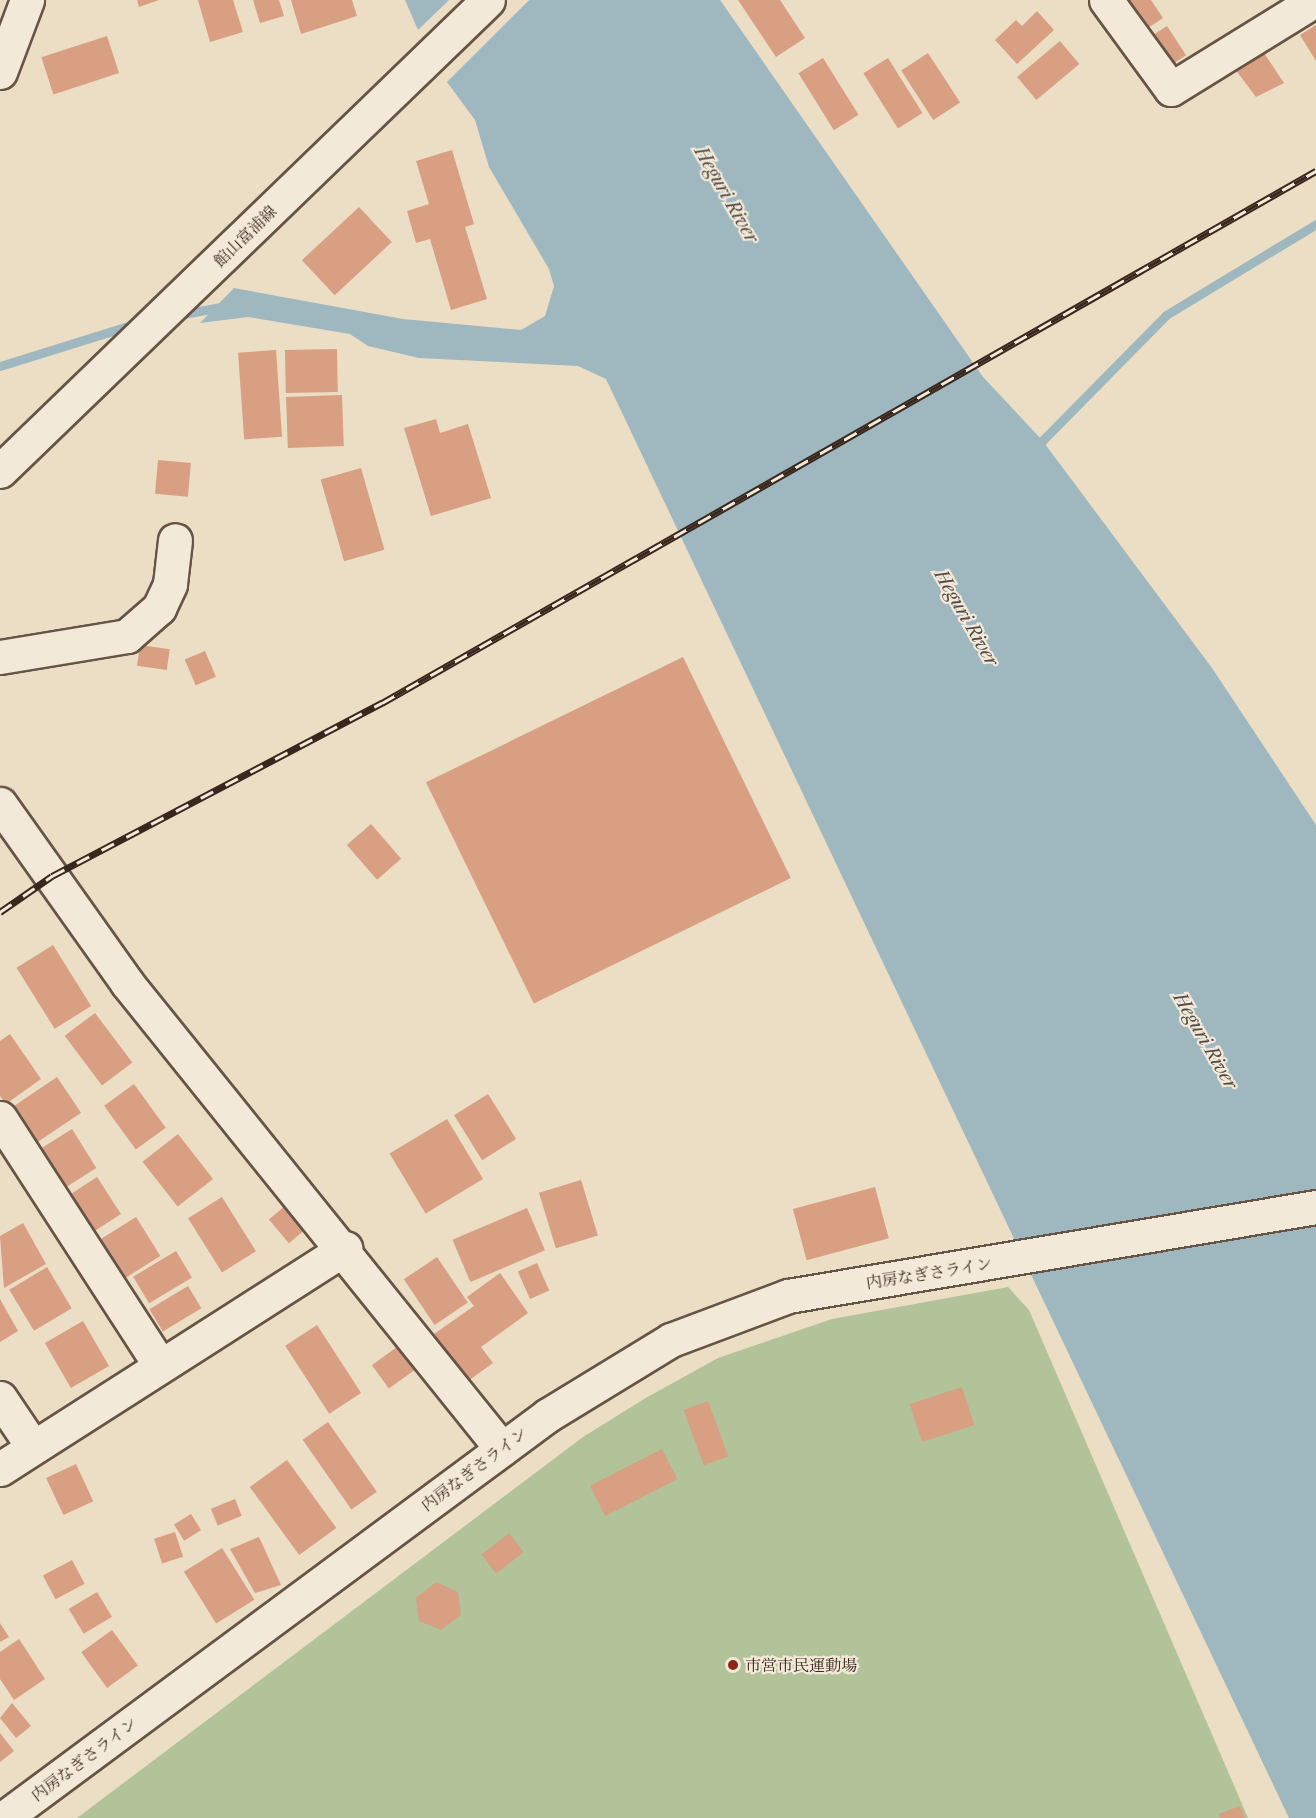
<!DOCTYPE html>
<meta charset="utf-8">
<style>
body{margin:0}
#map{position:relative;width:1316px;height:1818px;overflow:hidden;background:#ecddc5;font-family:"Libre Caslon Text","Noto Serif JP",serif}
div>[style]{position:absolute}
.green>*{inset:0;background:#b2c299}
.water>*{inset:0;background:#9fb8c0}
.pier>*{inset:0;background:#ecddc5}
.stream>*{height:9px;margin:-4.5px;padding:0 4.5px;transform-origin:4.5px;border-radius:4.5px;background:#9fb8c0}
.building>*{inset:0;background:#d89f82;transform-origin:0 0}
.roads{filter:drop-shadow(2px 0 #665446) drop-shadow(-2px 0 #665446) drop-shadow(0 2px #665446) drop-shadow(0 -2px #665446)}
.minor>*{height:33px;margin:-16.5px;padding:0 16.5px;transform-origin:16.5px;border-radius:16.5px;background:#f3e9d9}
.tertiary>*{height:33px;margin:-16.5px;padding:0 16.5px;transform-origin:16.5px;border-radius:16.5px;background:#f3e9d9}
.secondary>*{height:33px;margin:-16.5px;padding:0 16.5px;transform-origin:16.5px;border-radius:16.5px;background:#f3e9d9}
.rail>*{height:7px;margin-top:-3.5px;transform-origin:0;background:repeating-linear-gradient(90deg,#f3e9d9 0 14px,#39261c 0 28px);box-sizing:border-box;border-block:2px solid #39261c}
.dots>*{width:16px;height:16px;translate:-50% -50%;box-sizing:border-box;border:3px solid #f3e9d9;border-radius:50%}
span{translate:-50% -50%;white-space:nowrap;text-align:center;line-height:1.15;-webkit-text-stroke:4.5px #f3e9d9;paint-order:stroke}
.street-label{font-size:16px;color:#39261c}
.poi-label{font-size:16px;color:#39261c}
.left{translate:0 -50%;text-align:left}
.water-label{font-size:18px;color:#524a45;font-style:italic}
</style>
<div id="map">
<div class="green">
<div style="clip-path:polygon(1008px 1287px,1029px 1310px,1248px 1818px,77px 1818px,583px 1437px,644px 1399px,718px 1358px,832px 1319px)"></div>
</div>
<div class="water">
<div style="clip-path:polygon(405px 0,449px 0,418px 30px)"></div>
<div style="clip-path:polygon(529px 0,720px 0,983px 377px,1042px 440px,1212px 668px,1316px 825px,1316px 1818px,1289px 1818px,606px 379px,578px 366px,419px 358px,368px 346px,350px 334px,248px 317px,200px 323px,234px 288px,403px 319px,521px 330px,545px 316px,554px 286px,549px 269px,489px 167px,475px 120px,447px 82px)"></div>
</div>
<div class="pier">
<div style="clip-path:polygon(525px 0,529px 0,444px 84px,445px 80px)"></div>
</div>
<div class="stream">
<div style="left:178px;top:315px;width:49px;rotate:-10.6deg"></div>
<div style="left:0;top:366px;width:145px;rotate:-17.3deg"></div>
<div style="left:1034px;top:449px;width:188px;rotate:-45.4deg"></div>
<div style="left:1166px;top:315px;width:175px;rotate:-31.2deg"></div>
</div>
<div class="building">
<div style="clip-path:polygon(137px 0,159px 0,139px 7px)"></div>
<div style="clip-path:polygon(198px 0,233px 0,243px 32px,210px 42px)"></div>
<div style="clip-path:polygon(253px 0,279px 0,284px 16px,260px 23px)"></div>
<div style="clip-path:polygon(291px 0,352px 0,357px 16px,301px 34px)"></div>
<div style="clip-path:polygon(738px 0,780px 0,805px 38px,776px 57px)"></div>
<div style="clip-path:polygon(1129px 0,1151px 0,1163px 18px,1142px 32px,1123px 4px)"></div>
<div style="clip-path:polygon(1037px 11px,1054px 30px,1017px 64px,995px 40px,1016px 20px,1022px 26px)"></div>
<div style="clip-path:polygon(1316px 25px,1316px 61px,1300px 35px)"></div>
<div style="left:1167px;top:26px;width:35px;height:24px;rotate:57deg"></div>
<div style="left:107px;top:36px;width:39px;height:69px;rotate:72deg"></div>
<div style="left:1060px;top:41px;width:30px;height:56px;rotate:50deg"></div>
<div style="clip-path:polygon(1262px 50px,1284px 83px,1256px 97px,1232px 65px)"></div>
<div style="left:928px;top:53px;width:59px;height:32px;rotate:57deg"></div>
<div style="left:823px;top:58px;width:67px;height:29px;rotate:58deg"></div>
<div style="left:888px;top:58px;width:65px;height:29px;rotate:58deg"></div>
<div style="clip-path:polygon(452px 150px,474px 224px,465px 227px,487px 299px,451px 310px,430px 239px,416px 243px,407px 211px,429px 204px,416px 161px)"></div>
<div style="left:359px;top:207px;width:48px;height:78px;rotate:47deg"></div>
<div style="left:337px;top:349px;width:43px;height:52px;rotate:89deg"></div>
<div style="left:276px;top:350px;width:87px;height:38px;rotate:86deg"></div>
<div style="left:342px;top:395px;width:51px;height:56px;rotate:88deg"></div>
<div style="clip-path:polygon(436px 419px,440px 433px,468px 424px,491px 498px,431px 516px,404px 428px)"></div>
<div style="left:158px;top:460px;width:33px;height:34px;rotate:5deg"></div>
<div style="left:361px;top:468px;width:85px;height:42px;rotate:74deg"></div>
<div style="left:140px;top:645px;width:30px;height:21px;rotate:8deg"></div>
<div style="left:205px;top:651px;width:28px;height:22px;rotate:67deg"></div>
<div style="left:683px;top:657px;width:246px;height:286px;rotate:64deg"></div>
<div style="left:371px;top:824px;width:46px;height:32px;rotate:49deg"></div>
<div style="left:53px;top:945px;width:72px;height:43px;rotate:58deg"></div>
<div style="left:95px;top:1013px;width:62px;height:38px;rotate:53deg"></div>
<div style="clip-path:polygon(10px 1034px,41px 1079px,6px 1104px,0 1096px,0 1041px)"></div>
<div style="left:57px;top:1077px;width:43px;height:59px;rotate:56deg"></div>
<div style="left:134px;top:1084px;width:54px;height:37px;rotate:54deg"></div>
<div style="left:488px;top:1094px;width:53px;height:40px;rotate:58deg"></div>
<div style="left:447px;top:1119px;width:70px;height:67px;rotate:59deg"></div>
<div style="left:72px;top:1129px;width:46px;height:46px;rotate:58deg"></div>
<div style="left:178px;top:1134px;width:57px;height:45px;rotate:52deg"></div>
<div style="left:97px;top:1177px;width:44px;height:43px;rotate:57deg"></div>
<div style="left:581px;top:1180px;width:58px;height:44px;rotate:73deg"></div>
<div style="left:875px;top:1187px;width:53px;height:85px;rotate:75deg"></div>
<div style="left:222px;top:1197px;width:64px;height:40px;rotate:58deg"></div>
<div style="left:285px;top:1206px;width:31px;height:21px;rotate:50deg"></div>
<div style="left:527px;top:1208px;width:46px;height:81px;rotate:67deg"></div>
<div style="left:136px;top:1217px;width:46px;height:47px;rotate:58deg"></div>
<div style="clip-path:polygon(23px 1223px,46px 1264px,4px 1288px,0 1236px)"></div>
<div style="left:176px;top:1251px;width:31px;height:50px;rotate:59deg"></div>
<div style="left:437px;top:1257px;width:55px;height:40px;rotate:56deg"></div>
<div style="left:537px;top:1263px;width:30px;height:21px;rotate:66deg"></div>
<div style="left:47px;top:1267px;width:48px;height:44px;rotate:59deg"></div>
<div style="clip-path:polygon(500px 1273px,528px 1313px,481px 1347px,493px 1363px,468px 1381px,434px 1334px,474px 1306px,467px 1297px)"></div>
<div style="left:188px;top:1286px;width:26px;height:45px;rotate:59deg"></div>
<div style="clip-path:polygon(0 1299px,18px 1331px,0 1342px)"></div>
<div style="left:83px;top:1321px;width:52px;height:44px;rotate:60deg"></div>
<div style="left:317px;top:1325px;width:81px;height:38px;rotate:57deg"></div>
<div style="left:401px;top:1344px;width:29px;height:36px;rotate:54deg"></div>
<div style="left:962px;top:1387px;width:40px;height:55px;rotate:72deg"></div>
<div style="left:708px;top:1401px;width:59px;height:26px;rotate:70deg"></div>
<div style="left:328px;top:1422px;width:85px;height:31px;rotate:55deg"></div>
<div style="left:662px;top:1449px;width:34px;height:81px;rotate:63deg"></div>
<div style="left:287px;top:1460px;width:84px;height:46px;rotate:54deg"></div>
<div style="left:76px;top:1464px;width:41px;height:33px;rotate:65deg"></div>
<div style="left:235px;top:1499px;width:18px;height:26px;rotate:68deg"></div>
<div style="left:191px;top:1514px;width:19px;height:20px;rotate:58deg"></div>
<div style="left:175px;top:1532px;width:26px;height:22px;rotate:72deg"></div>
<div style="left:509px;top:1533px;width:24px;height:35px;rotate:52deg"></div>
<div style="clip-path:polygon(259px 1537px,281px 1585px,255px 1593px,230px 1549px)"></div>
<div style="left:222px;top:1548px;width:61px;height:45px;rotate:58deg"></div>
<div style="left:72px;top:1560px;width:27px;height:33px;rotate:62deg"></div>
<div style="clip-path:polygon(436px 1582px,458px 1592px,461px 1615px,441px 1630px,419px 1621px,416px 1598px)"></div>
<div style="left:97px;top:1592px;width:29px;height:33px;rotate:59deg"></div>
<div style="clip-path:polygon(0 1623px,9px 1637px,0 1642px)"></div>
<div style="left:112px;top:1630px;width:44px;height:38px;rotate:54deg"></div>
<div style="clip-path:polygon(19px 1639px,45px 1679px,14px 1700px,0 1679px,0 1652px)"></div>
<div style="clip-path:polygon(12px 1703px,31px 1726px,16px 1738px,0 1718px)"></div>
<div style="clip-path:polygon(0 1733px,14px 1751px,0 1762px)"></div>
<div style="clip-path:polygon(1240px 1806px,1245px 1818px,1220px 1818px,1219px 1814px)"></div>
</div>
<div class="roads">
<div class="minor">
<div style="left:1106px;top:0;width:110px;rotate:53.9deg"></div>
<div style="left:1171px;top:89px;width:169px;rotate:-31.7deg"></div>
<div style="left:0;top:72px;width:77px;rotate:-69.4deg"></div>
<div style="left:0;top:657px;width:129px;rotate:-9.4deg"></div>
<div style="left:127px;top:636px;width:43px;rotate:-41.2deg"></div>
<div style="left:159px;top:608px;width:26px;rotate:-65deg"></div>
<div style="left:170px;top:584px;width:44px;rotate:-83.5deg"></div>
<div style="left:0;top:804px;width:219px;rotate:54.6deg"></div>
<div style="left:127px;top:983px;width:598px;rotate:51.18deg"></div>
<div style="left:0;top:1118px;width:291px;rotate:57.1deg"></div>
<div style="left:0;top:1398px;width:59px;rotate:56deg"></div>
<div style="left:0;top:1469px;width:410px;rotate:-32.6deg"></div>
</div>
<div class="tertiary">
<div style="left:4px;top:1818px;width:677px;rotate:-36.53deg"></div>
<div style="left:548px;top:1415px;width:144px;rotate:-31.4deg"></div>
<div style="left:671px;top:1340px;width:125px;rotate:-20.6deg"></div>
<div style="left:788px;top:1296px;width:535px;rotate:-9.57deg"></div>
</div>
<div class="secondary">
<div style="left:0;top:471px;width:678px;rotate:-43.98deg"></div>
</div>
</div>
<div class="rail">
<div style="left:0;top:912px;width:63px;rotate:-34.7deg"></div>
<div style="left:52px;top:876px;width:373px;rotate:-27.7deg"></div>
<div style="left:382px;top:703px;width:1075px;rotate:-29.67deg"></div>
</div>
<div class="dots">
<div style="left:733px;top:1665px;background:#8f2418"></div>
</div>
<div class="street-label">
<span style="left:245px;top:236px;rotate:-44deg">館山富浦線</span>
<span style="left:929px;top:1273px;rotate:-9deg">内房なぎさライン</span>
<span style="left:474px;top:1469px;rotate:-37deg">内房なぎさライン</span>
<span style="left:84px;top:1759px;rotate:-37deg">内房なぎさライン</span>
</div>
<div class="poi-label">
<span class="left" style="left:745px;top:1665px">市営市民運動場</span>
</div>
<div class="water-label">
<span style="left:726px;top:195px;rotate:60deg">Heguri River</span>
<span style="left:966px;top:618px;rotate:60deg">Heguri River</span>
<span style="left:1205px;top:1041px;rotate:60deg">Heguri River</span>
</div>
</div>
